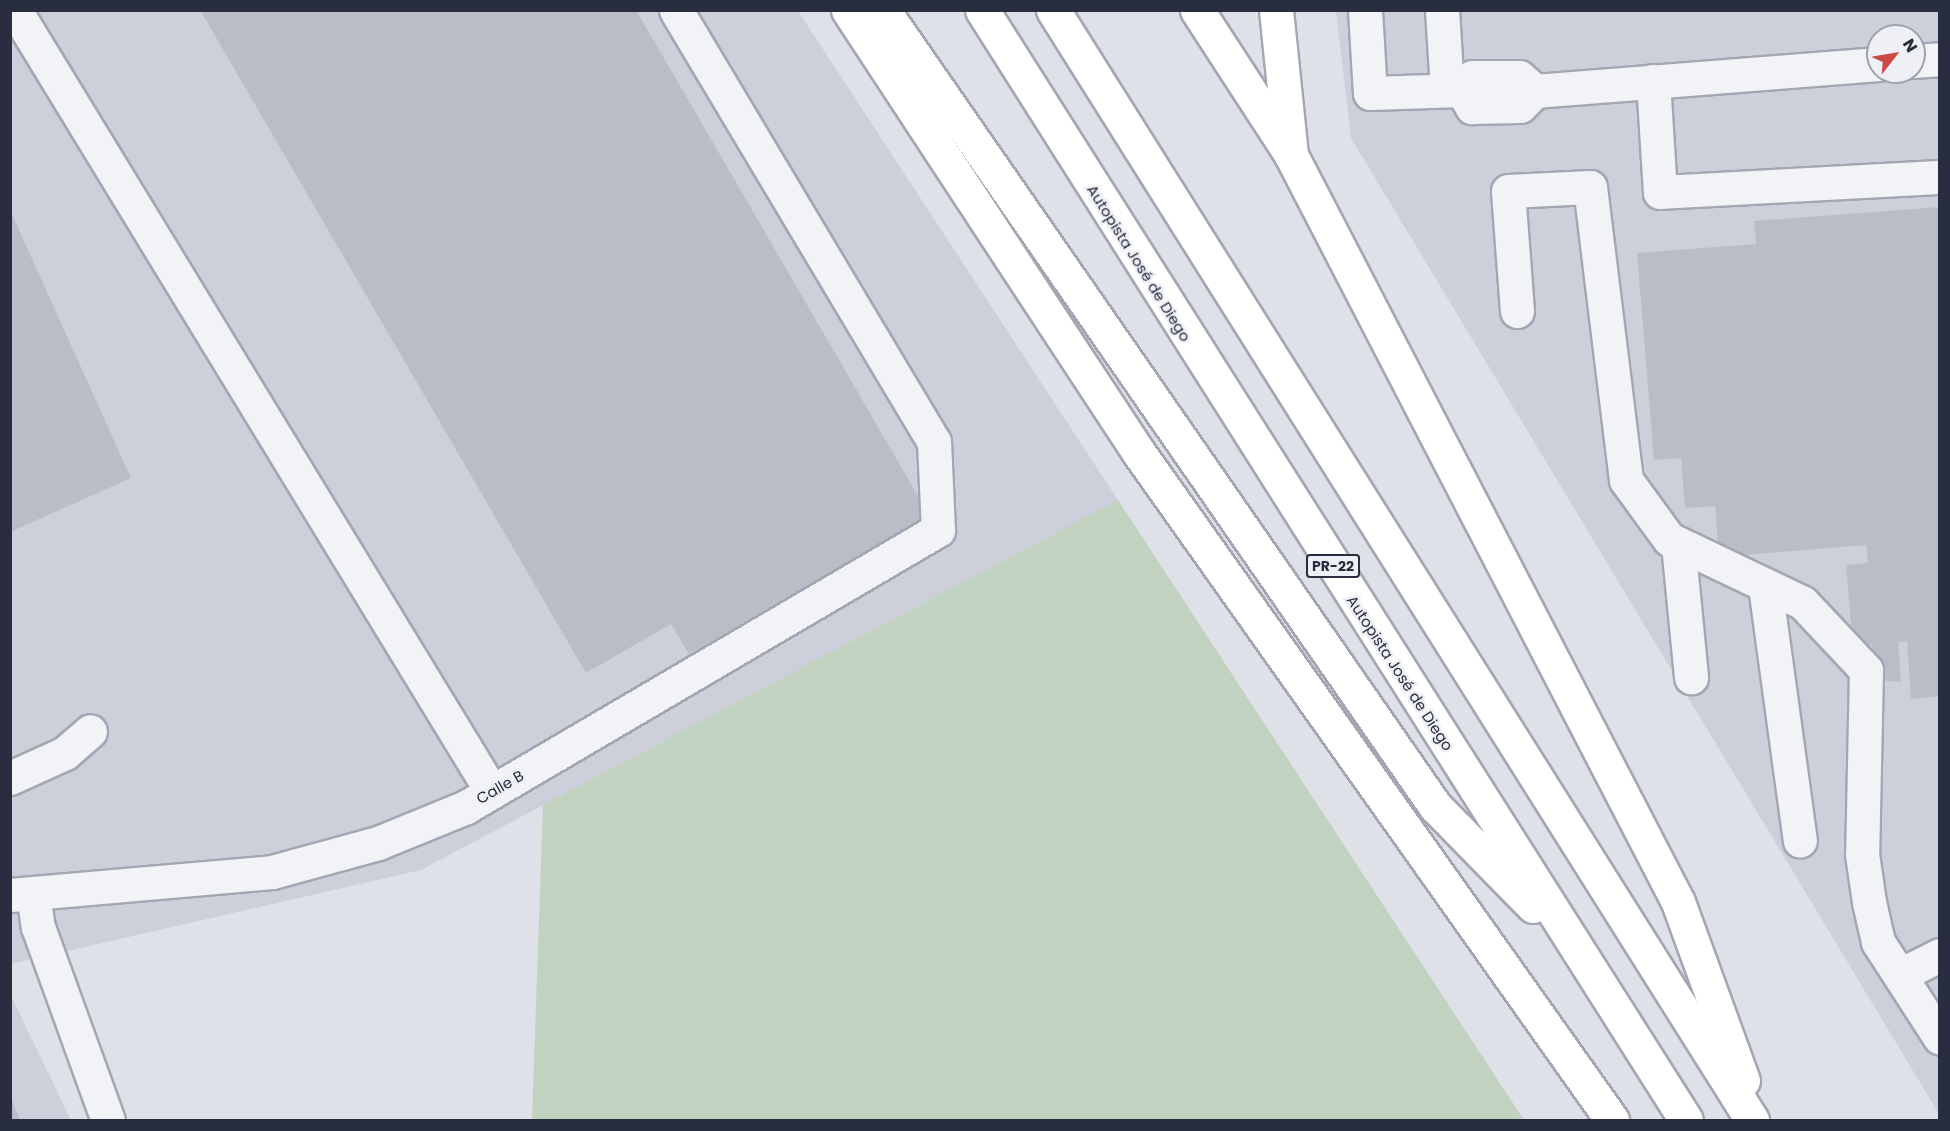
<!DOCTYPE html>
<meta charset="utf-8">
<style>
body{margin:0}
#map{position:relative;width:1950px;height:1131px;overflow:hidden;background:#dfe1e8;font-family:Poppins,sans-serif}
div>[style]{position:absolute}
.built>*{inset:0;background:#cdd0da}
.green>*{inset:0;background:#c2d2c0}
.building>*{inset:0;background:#babcc8}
.roads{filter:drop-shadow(2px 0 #a4a7b2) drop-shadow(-2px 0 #a4a7b2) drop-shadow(0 2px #a4a7b2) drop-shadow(0 -2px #a4a7b2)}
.minor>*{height:33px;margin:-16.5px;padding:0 16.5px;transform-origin:16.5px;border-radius:16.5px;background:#f2f3f7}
.highway>*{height:33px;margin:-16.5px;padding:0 16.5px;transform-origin:16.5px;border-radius:16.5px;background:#fff}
span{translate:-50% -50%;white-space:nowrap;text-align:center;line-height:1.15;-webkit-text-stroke:5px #eff0f6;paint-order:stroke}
.shield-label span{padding:2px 4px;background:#eff0f6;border:2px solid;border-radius:4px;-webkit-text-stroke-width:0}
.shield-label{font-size:14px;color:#282d3f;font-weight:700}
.street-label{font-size:15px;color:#282d3f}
.frame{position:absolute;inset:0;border:12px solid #282d3f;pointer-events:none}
.north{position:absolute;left:1866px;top:24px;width:60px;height:60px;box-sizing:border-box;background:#eff0f6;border:2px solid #9fa2ad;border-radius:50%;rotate:59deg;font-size:16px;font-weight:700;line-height:24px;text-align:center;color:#282d3f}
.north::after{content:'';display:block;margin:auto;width:21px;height:27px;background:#cc4946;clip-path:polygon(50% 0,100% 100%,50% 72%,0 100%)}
</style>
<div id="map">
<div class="built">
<div style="clip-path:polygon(10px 11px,798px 11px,1118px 500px,421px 870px,11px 964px)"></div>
<div style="clip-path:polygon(evenodd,1336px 11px,1939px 11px,1939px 1114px,1351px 138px,1336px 11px,1878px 36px,1914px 36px,1914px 72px,1878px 72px,1878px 36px)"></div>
<div style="clip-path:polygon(11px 996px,71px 1120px,11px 1120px)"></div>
</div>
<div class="green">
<div style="clip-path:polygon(1118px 500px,1524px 1120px,532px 1120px,543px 805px)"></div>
</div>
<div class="building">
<div style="clip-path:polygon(200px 10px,636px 10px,929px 515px,689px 654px,671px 624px,586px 673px)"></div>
<div style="clip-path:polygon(1940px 207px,1940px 696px,1911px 699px,1907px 641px,1898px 642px,1901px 682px,1875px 680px,1872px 645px,1853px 646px,1846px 565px,1868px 563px,1866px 545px,1719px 557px,1715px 506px,1685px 508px,1681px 458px,1654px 460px,1637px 253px,1756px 244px,1754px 221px)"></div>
<div style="clip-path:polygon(10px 210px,131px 478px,10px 532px)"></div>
<div style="clip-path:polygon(10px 1098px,11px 1098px,20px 1120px,10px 1120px)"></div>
</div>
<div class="roads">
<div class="minor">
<div style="left:15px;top:10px;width:916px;rotate:58.62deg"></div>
<div style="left:1365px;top:10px;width:83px;rotate:86.6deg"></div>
<div style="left:1370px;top:93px;width:92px;rotate:-1.9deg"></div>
<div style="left:1462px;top:90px;width:16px;rotate:-52deg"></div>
<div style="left:1472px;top:77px;width:47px"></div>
<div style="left:1519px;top:77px;width:21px;rotate:41deg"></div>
<div style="left:1442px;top:10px;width:80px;rotate:86.4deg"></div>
<div style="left:1914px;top:61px;width:26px;rotate:-4deg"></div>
<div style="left:1653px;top:81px;width:111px;rotate:86.4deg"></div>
<div style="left:1660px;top:192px;width:280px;rotate:-3.1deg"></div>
<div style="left:1462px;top:90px;width:20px;rotate:60deg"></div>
<div style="left:1472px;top:107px;width:48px;rotate:-1.2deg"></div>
<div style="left:1520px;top:106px;width:21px;rotate:-45deg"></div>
<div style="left:1535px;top:91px;width:344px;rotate:-4.5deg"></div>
<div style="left:1517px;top:311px;width:120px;rotate:-94.3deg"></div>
<div style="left:1508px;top:191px;width:82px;rotate:-2.8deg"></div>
<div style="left:1590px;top:187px;width:295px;rotate:83deg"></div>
<div style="left:1626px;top:480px;width:73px;rotate:53.9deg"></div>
<div style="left:1669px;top:539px;width:148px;rotate:25.5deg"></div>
<div style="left:1803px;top:603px;width:92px;rotate:46.8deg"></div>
<div style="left:1866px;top:670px;width:184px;rotate:91.2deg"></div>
<div style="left:1862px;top:854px;width:49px;rotate:81.7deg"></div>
<div style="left:1869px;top:902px;width:41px;rotate:77.3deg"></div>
<div style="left:1878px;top:942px;width:114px;rotate:57.1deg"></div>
<div style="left:1678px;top:544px;width:134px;rotate:84.4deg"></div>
<div style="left:1765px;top:586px;width:257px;rotate:82.2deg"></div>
<div style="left:10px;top:778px;width:60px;rotate:-24.4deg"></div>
<div style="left:65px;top:753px;width:33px;rotate:-41deg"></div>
<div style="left:33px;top:893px;width:34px;rotate:82deg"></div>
<div style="left:38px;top:927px;width:205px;rotate:70.1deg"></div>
<div style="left:10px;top:895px;width:263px;rotate:-5deg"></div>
<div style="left:272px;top:872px;width:110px;rotate:-15.3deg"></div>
<div style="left:378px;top:843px;width:95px;rotate:-22.2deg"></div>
<div style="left:466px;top:807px;width:547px;rotate:-30.41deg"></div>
<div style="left:938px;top:530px;width:88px;rotate:-92.6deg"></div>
<div style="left:934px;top:442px;width:503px;rotate:-120.85deg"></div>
<div style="left:1900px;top:975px;width:45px;rotate:-26.6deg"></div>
</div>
<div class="highway">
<div style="left:848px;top:10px;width:530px;rotate:56.7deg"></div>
<div style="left:1139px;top:453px;width:818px;rotate:54.66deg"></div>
<div style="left:883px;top:10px;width:969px;rotate:55.26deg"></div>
<div style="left:1435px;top:806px;width:140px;rotate:45.6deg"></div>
<div style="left:982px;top:10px;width:1314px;rotate:57.62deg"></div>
<div style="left:1053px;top:10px;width:1312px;rotate:57.8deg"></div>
<div style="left:1197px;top:10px;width:173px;rotate:57deg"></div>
<div style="left:1291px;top:155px;width:841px;rotate:62.61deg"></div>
<div style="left:1678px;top:902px;width:190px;rotate:70deg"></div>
<div style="left:1276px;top:10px;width:146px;rotate:84.1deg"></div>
</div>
</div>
<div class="shield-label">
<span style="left:1333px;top:566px">PR-22</span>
</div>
<div class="street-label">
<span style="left:1139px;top:263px;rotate:58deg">Autopista José de Diego</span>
<span style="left:1400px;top:673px;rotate:57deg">Autopista José de Diego</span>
<span style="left:500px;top:787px;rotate:-30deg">Calle B</span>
</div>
<div class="frame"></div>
<div class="north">N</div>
</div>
